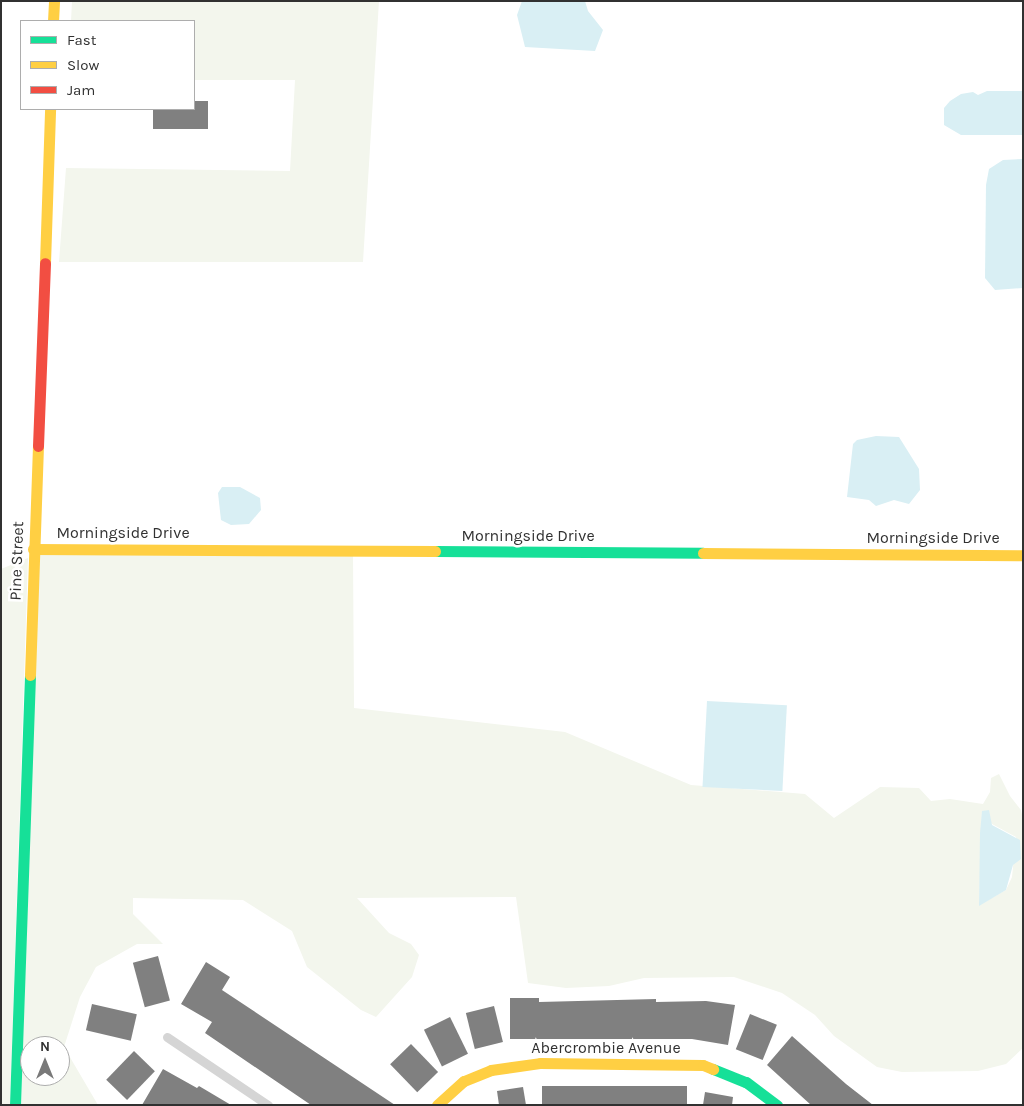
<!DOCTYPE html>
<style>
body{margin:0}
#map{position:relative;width:1024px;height:1106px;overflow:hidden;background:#fff;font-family:Karla,sans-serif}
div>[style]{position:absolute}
.green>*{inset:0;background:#f3f6ed}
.water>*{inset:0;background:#d9eff4;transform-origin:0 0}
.building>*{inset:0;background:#808080;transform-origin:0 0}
.street>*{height:9px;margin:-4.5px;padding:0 4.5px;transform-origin:4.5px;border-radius:4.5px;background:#d5d5d5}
.fast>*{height:11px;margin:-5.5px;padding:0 5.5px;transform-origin:5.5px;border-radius:5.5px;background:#16e098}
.slow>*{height:11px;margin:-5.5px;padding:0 5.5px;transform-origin:5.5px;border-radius:5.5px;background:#ffcf43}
.jam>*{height:11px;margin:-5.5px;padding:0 5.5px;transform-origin:5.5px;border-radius:5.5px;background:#f24e42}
span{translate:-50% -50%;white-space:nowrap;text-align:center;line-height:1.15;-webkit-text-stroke:5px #fff;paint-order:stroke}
.street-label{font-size:16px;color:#313131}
.frame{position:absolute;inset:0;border:2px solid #313131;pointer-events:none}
.legend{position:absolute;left:20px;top:20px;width:175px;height:90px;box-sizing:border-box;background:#fff;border:1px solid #adadad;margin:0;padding:6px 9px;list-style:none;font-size:15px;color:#313131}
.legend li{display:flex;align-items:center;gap:10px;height:25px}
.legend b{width:25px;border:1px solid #adadad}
.north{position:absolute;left:20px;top:1036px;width:50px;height:50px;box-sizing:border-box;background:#fff;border:1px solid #adadad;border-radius:50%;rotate:0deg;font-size:14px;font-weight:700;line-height:20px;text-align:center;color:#313131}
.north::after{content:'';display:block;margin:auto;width:18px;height:22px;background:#797979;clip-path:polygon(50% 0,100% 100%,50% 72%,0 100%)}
</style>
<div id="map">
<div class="green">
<div style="clip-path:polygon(72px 1px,379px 1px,363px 262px,59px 262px,66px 168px,290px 171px,295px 80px,194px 80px,194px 21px,71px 21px)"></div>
<div style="clip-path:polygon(evenodd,353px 552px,354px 708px,565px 732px,691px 785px,805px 794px,834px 818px,880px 787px,919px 788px,931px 801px,950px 799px,983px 804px,990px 792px,991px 778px,999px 774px,1010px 796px,1021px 810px,1023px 820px,1023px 1048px,1006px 1064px,978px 1071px,902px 1072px,877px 1067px,834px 1036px,815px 1015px,782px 993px,734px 977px,644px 978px,609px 986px,566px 988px,528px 983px,516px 897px,357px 898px,389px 933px,411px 944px,419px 955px,412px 977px,376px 1017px,361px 1010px,307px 967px,292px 931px,243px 900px,133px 898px,133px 914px,163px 944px,137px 944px,96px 967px,80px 997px,64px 1047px,98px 1105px,21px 1105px,39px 553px,353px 552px,982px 811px,992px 824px,1016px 837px,1012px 877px,1006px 890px,979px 905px,982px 811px,353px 552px,30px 1046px,60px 1046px,60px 1076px,30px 1076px,30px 1046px)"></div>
<div style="clip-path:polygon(28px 558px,10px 1105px,1px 1105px,1px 569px)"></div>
</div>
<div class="water">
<div style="clip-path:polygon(522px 1px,585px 1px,588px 11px,603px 30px,595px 51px,525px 47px,517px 15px)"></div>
<div style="clip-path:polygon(987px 91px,1023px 91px,1023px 135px,961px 135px,944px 125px,944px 108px,950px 101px,961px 94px,973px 92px,978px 95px)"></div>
<div style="clip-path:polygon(1023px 159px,1023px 288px,995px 290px,985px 278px,986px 185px,989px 169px,1003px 160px)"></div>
<div style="clip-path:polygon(876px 436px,899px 437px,919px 469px,920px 490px,909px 504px,894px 500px,876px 506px,869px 500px,847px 497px,853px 444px,857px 440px)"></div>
<div style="clip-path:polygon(222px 487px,240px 487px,260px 498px,261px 510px,249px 524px,231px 525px,221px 520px,218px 493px)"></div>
<div style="left:707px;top:701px;width:80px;height:86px;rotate:3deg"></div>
<div style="clip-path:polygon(989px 810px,992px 825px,1020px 840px,1021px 859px,1013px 865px,1006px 890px,979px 906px,980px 833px,982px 811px)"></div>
</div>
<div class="building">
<div style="clip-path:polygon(194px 101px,208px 101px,208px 129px,153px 129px,153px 109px,194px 109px)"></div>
<div style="left:158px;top:956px;width:46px;height:26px;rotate:75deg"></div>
<div style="clip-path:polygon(206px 962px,230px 977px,222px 990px,395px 1105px,311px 1105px,205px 1033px,212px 1022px,181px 1004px)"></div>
<div style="clip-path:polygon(510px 998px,539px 998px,539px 1002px,656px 999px,656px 1002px,706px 1001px,735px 1005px,728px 1045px,692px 1039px,510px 1039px)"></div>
<div style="left:92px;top:1004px;width:46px;height:27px;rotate:13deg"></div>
<div style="left:494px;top:1006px;width:37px;height:29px;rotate:76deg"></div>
<div style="left:750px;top:1014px;width:29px;height:38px;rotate:22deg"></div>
<div style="left:450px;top:1017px;width:41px;height:29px;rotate:64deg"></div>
<div style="clip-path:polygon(792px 1036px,846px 1084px,873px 1105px,811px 1105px,767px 1065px)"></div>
<div style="left:411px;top:1044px;width:39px;height:29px;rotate:46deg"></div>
<div style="left:134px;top:1051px;width:29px;height:40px;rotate:44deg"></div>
<div style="clip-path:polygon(163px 1069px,197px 1088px,199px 1086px,231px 1105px,142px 1105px)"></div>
<div style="left:542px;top:1086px;width:145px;height:19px"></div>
<div style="clip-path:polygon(523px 1087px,526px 1105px,499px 1105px,497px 1091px)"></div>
<div style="clip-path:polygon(705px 1092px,733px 1097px,732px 1105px,703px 1105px)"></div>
</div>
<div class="street">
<div style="left:167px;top:1037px;width:122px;rotate:34deg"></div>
</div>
<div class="fast">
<div style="left:435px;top:551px;width:268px;rotate:0.4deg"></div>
<div style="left:713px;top:1069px;width:35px;rotate:22deg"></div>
<div style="left:746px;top:1082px;width:39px;rotate:37deg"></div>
<div style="left:15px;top:1105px;width:430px;rotate:-88deg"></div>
</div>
<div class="slow">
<div style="left:53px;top:21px;width:20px;rotate:-87deg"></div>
<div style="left:45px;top:263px;width:154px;rotate:-88.1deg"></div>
<div style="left:33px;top:549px;width:402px;rotate:0.3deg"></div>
<div style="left:703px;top:553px;width:320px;rotate:0.4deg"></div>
<div style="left:30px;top:675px;width:229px;rotate:-88deg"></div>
<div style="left:437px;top:1105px;width:36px;rotate:-42deg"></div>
<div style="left:464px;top:1081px;width:29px;rotate:-22deg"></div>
<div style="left:491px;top:1070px;width:49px;rotate:-8.1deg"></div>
<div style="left:540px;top:1063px;width:163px;rotate:0.7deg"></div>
<div style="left:703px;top:1065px;width:11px;rotate:22deg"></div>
</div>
<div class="jam">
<div style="left:38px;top:446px;width:183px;rotate:-87.8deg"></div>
</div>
<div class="street-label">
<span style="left:123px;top:533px">Morningside Drive</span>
<span style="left:528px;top:536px">Morningside Drive</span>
<span style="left:933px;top:538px">Morningside Drive</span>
<span style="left:17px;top:561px;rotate:-88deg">Pine Street</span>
<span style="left:606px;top:1048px">Abercrombie Avenue</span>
</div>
<div class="frame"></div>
<ul class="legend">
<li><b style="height:6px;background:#16e098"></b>Fast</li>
<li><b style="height:6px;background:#ffcf43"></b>Slow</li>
<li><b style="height:6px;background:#f24e42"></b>Jam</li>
</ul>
<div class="north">N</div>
</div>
